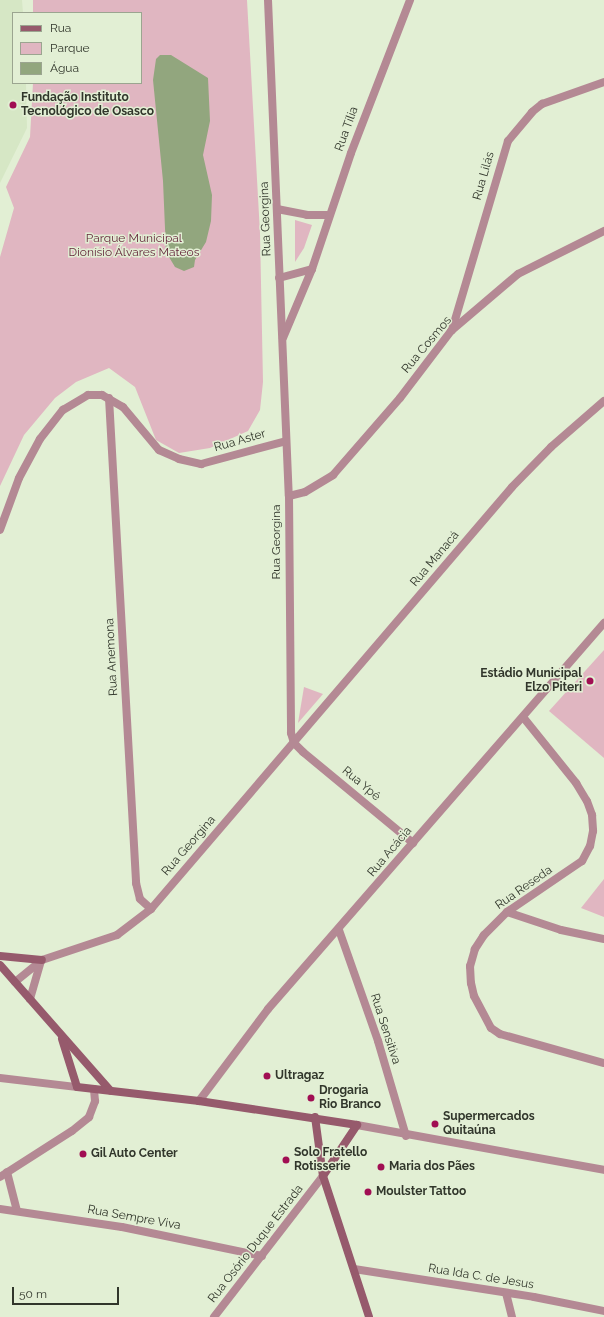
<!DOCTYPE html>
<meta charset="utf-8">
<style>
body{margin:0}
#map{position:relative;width:604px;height:1317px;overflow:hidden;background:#e2efd4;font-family:Raleway,sans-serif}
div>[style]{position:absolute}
.built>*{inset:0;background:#d6e7c5}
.green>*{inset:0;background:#e0b6c1}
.water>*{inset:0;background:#92a67e}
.minor>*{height:8px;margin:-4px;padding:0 4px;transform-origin:4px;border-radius:4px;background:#b48994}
.tertiary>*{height:8px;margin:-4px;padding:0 4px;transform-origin:4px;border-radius:4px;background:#b48994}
.secondary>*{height:8px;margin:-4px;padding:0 4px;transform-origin:4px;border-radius:4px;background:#965a6c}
.dots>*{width:11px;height:11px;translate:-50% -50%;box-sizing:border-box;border:2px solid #e2efd4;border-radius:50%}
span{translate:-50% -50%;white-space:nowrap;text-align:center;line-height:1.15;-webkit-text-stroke:3px #e2efd4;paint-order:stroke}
.poi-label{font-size:12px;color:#31362b;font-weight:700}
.left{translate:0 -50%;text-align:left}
.right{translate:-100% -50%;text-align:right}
.street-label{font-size:12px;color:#31362b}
.park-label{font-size:12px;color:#65283c}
.legend{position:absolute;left:12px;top:12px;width:130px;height:72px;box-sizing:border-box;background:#e2efd4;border:1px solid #9ba590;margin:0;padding:5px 7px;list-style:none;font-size:12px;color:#31362b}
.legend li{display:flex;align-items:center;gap:8px;height:20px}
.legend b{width:20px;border:1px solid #9ba590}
.scale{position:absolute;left:12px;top:1287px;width:107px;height:18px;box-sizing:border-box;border:2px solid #31362b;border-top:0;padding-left:5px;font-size:12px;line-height:14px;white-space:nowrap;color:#31362b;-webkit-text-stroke:3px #e2efd4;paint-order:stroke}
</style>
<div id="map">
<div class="built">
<div style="clip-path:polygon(0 0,22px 0,23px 13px,13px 13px,13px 83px,26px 83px,27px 128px,0 183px)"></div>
</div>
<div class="green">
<div style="clip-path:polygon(33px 0,247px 0,260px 233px,263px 382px,260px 410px,248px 431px,210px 448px,179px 453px,156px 440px,135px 387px,109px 368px,76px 382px,55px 398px,24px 435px,0 486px,0 257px,14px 208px,6px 187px,30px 137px,33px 83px,141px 83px,141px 13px,33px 13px)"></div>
<div style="clip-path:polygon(295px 220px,312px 225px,304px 248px,295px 262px)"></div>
<div style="clip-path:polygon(604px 650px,604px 758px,549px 711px)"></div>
<div style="clip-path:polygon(304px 687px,323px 694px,298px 723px)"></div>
<div style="clip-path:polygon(604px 879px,604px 917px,581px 908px)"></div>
</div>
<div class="water">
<div style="clip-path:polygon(160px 55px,171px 55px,208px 78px,210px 121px,203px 155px,212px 195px,211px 221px,206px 242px,195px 260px,194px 267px,184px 271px,175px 267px,166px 252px,163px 181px,153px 80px,156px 59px)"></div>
</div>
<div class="minor">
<div style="left:268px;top:0;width:496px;rotate:87.6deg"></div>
<div style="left:289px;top:496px;width:237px;rotate:89.5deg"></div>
<div style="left:291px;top:733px;width:10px;rotate:73deg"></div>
<div style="left:294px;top:743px;width:13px;rotate:45deg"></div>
<div style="left:303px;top:752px;width:143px;rotate:39.6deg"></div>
<div style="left:277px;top:209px;width:31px;rotate:11deg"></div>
<div style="left:307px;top:215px;width:22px"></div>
<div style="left:279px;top:278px;width:34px;rotate:-15deg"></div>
<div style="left:452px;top:330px;width:197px;rotate:-73.5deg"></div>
<div style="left:508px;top:141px;width:38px;rotate:-50deg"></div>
<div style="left:532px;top:112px;width:13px;rotate:-39deg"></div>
<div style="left:542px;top:104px;width:66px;rotate:-19.5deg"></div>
<div style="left:283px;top:338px;width:75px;rotate:-67.2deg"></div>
<div style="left:312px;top:269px;width:122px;rotate:-71.4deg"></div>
<div style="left:351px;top:153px;width:164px;rotate:-68.9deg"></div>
<div style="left:109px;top:398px;width:486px;rotate:86.8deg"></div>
<div style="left:136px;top:883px;width:16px;rotate:76deg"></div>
<div style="left:140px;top:899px;width:15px;rotate:42deg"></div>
<div style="left:289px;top:496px;width:16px;rotate:-14deg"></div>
<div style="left:305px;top:492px;width:33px;rotate:-31deg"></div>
<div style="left:333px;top:475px;width:102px;rotate:-49deg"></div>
<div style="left:400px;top:398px;width:84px;rotate:-52.7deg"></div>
<div style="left:451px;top:331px;width:88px;rotate:-40.4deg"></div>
<div style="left:518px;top:274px;width:96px;rotate:-26.6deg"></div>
<div style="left:0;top:530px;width:55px;rotate:-69.9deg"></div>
<div style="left:19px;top:478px;width:44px;rotate:-61.7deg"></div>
<div style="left:40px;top:439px;width:37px;rotate:-52deg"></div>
<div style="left:63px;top:410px;width:29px;rotate:-31deg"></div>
<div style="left:88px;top:395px;width:14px"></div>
<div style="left:102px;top:395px;width:24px;rotate:30deg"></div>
<div style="left:123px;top:407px;width:56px;rotate:50.1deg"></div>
<div style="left:159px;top:450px;width:22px;rotate:24deg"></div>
<div style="left:179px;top:459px;width:23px;rotate:13deg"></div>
<div style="left:201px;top:464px;width:88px;rotate:-15.1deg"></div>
<div style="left:523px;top:717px;width:85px;rotate:51.2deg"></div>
<div style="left:576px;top:783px;width:21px;rotate:59deg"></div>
<div style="left:587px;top:801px;width:15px;rotate:70deg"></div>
<div style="left:592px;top:815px;width:16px;rotate:86deg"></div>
<div style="left:593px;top:831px;width:15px;rotate:101deg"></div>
<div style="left:590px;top:846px;width:17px;rotate:118deg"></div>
<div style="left:582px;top:861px;width:91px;rotate:145.8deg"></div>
<div style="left:507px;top:912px;width:33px;rotate:135deg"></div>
<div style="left:484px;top:935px;width:17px;rotate:123deg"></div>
<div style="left:475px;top:949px;width:18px;rotate:106deg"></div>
<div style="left:470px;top:966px;width:17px;rotate:87deg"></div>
<div style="left:471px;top:983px;width:13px;rotate:77deg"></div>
<div style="left:474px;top:996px;width:36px;rotate:62deg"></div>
<div style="left:491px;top:1028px;width:11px;rotate:34deg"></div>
<div style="left:500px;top:1034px;width:108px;rotate:15.6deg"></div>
<div style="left:507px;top:912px;width:57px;rotate:18.4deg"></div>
<div style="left:561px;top:930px;width:44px;rotate:11.8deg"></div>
<div style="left:339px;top:930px;width:118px;rotate:70.6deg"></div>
<div style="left:378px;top:1041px;width:99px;rotate:73.6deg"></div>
<div style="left:15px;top:982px;width:35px;rotate:-39deg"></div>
<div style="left:42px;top:960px;width:79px;rotate:-18.4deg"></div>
<div style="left:117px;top:935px;width:43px;rotate:-37.4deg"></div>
<div style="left:151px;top:909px;width:555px;rotate:-49.45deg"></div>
<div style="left:512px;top:487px;width:56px;rotate:-45.7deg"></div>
<div style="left:551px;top:447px;width:70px;rotate:-41deg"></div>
<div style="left:30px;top:999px;width:40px;rotate:-74deg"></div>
<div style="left:199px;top:1101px;width:115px;rotate:-53.1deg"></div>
<div style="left:268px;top:1009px;width:512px;rotate:-48.96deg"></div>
<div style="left:7px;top:1172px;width:40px;rotate:75.6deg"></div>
<div style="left:0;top:1177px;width:85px;rotate:-32.6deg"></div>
<div style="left:72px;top:1131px;width:22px;rotate:-39deg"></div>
<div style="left:89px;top:1117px;width:17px;rotate:-69deg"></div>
<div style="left:95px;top:1101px;width:12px;rotate:-95deg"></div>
<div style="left:0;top:1209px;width:123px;rotate:8.4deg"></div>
<div style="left:122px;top:1227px;width:143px;rotate:11.7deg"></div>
<div style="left:354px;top:1269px;width:182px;rotate:8.8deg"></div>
<div style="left:534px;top:1297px;width:71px;rotate:11.3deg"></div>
<div style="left:506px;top:1293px;width:25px;rotate:76deg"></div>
<div style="left:214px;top:1317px;width:178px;rotate:-52.3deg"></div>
</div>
<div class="tertiary">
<div style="left:0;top:1078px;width:78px;rotate:6.7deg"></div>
<div style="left:357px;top:1125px;width:251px;rotate:10.3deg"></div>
</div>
<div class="secondary">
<div style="left:0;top:956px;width:42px;rotate:5.4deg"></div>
<div style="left:0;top:965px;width:167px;rotate:48.7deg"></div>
<div style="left:62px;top:1039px;width:50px;rotate:72.6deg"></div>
<div style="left:77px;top:1087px;width:123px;rotate:6.5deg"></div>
<div style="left:199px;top:1101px;width:160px;rotate:8.6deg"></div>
<div style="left:357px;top:1125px;width:61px;rotate:123.7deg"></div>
<div style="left:315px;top:1117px;width:60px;rotate:82.3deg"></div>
<div style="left:323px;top:1176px;width:148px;rotate:71.9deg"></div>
</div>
<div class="dots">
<div style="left:13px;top:105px;background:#a10e53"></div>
<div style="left:590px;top:681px;background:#a10e53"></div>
<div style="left:267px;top:1076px;background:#a10e53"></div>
<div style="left:311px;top:1098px;background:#a10e53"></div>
<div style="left:435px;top:1124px;background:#a10e53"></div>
<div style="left:83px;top:1154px;background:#a10e53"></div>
<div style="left:286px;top:1160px;background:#a10e53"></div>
<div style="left:381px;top:1167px;background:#a10e53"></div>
<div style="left:368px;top:1192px;background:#a10e53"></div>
</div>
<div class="poi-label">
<span class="left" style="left:21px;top:105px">Fundação Instituto<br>Tecnológico de Osasco</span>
<span class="right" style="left:582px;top:681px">Estádio Municipal<br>Elzo Piteri</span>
<span class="left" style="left:275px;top:1076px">Ultragaz</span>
<span class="left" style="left:319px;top:1098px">Drogaria<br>Rio Branco</span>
<span class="left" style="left:443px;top:1124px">Supermercados<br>Quitaúna</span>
<span class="left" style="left:294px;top:1160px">Solo Fratello<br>Rotisserie</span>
<span class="left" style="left:91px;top:1154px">Gil Auto Center</span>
<span class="left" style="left:389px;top:1167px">Maria dos Pães</span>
<span class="left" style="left:376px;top:1192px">Moulster Tattoo</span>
</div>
<div class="street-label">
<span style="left:347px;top:129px;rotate:-70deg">Rua Tília</span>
<span style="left:484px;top:176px;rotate:-74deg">Rua Lilás</span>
<span style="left:266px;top:219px;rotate:-92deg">Rua Georgina</span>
<span style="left:427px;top:345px;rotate:-50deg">Rua Cosmos</span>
<span style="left:240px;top:441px;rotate:-16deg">Rua Aster</span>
<span style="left:277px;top:542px;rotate:-90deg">Rua Georgina</span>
<span style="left:435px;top:559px;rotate:-50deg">Rua Manacá</span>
<span style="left:112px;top:657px;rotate:-93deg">Rua Anemona</span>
<span style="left:361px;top:784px;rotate:40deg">Rua Ypê</span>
<span style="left:189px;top:846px;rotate:-49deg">Rua Georgina</span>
<span style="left:390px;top:852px;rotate:-50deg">Rua Acácia</span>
<span style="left:524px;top:888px;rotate:-35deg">Rua Reseda</span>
<span style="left:385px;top:1029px;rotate:72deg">Rua Sensitiva</span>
<span style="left:134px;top:1218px;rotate:10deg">Rua Sempre Viva</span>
<span style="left:256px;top:1244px;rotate:-52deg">Rua Osório Duque Estrada</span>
<span style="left:481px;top:1277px;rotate:9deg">Rua Ida C. de Jesus</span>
</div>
<div class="park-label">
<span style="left:134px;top:246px">Parque Municipal<br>Dionísio Álvares Mateos</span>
</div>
<ul class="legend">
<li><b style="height:5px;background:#965a6c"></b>Rua</li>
<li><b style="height:11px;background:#e0b6c1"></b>Parque</li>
<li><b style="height:11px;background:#92a67e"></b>Água</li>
</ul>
<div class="scale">50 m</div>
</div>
